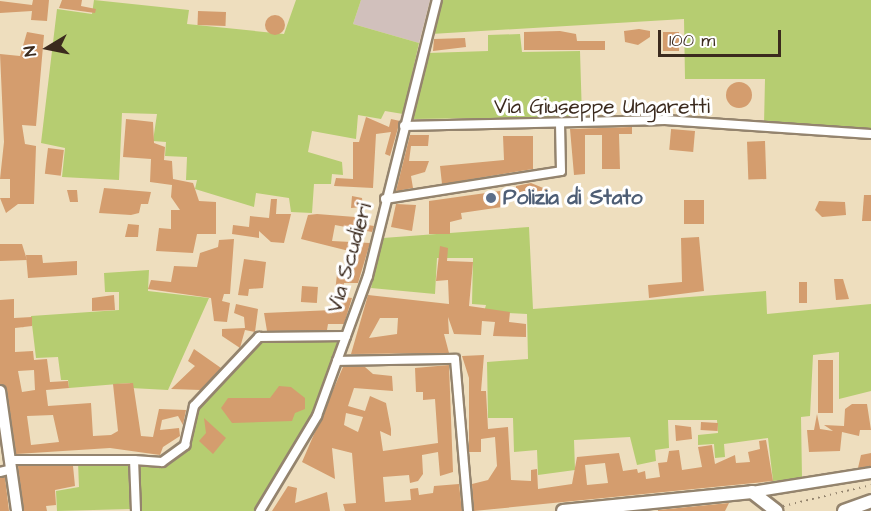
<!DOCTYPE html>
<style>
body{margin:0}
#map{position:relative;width:871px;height:511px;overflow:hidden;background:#eedebe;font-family:"Architects Daughter",sans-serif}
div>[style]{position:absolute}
.industrial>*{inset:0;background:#d1c0bc}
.green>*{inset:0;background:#b6cd71}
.building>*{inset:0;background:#d49d6e;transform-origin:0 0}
.round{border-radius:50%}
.path>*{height:1.5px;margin-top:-0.75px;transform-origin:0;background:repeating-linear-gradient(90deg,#94846e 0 1.5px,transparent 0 6px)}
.roads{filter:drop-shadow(2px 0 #94846e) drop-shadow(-2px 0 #94846e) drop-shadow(0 2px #94846e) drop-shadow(0 -2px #94846e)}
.minor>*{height:8px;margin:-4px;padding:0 4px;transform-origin:4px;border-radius:4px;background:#fff}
.tertiary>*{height:10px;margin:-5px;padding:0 5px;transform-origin:5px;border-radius:5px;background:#fff}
.secondary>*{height:12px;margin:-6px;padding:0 6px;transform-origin:6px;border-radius:6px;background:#fff}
.dots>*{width:16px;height:16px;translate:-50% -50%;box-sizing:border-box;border:3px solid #fff;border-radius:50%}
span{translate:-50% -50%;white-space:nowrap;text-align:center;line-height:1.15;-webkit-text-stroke:6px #fff;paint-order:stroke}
.street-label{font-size:21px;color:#3b2a1e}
.service-label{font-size:21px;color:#4e5e75;font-weight:700}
.left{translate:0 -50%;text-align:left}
.north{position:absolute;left:18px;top:18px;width:60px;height:60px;-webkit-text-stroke:4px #fff;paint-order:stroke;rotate:260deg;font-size:16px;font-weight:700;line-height:24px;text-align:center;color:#3b2a1e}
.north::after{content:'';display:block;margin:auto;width:21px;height:27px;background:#3b2a1e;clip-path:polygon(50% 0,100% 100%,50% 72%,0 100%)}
.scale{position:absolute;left:658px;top:30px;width:123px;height:27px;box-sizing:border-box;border:3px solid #3b2a1e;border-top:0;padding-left:8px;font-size:18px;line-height:21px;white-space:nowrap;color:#3b2a1e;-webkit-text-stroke:4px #fff;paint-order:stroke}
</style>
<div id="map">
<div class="industrial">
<div style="clip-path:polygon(361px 0,430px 0,419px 43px,353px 24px)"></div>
</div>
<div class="green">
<div style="clip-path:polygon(94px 0,189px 10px,187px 24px,284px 34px,296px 0,361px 0,353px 24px,419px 43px,403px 114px,385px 111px,381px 119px,358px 115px,356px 139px,312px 131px,308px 152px,342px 162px,343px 175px,332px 174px,331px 184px,314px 184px,312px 213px,291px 212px,289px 198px,256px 193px,254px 207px,195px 189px,197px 180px,186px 180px,187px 157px,165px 156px,166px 142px,153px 141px,157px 114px,122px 113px,119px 180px,62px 177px,65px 148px,41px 143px,57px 9px,92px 14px)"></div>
<div style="clip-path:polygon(441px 0,871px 0,871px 130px,764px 124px,765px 79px,685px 79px,684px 19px,431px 34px)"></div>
<div style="clip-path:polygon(520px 34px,522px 52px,580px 51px,582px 117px,411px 119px,428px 53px,488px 51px,488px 35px)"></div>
<div style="clip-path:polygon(529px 227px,533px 309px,766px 291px,767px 314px,871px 304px,871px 391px,839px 399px,839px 352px,813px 355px,810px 416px,801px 417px,802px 478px,773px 481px,768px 438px,724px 444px,725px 457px,715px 458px,714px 444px,698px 445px,698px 435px,718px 433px,717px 420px,668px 420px,669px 448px,655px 450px,656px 461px,637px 465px,630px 437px,574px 440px,575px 470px,538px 475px,537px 450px,514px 452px,513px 418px,488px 418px,487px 362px,528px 359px,527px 314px,484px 312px,486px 305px,472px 304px,473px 258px,437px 258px,435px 294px,371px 288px,383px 238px)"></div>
<div style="clip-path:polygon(149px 270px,148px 291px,209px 298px,168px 390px,131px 388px,130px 383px,69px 388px,68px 380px,61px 380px,58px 357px,36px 358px,31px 316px,119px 310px,119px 292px,105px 292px,104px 273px)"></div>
<div style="clip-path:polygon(260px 340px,341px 340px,314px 416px,256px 511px,139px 511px,137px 464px,163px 466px,189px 447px,198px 406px)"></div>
<div style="clip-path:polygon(78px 462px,128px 463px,130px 509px,57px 511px,56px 491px,79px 487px)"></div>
</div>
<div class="building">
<div style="clip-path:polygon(33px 0,49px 0,47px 21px,31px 20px,32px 11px,0 13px,0 1px,32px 5px)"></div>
<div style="clip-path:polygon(62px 0,82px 0,81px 6px,96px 9px,95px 13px,59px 8px)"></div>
<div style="left:198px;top:11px;width:28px;height:14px;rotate:2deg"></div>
<div class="round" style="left:265px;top:15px;width:20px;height:20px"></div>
<div style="clip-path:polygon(639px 29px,650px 31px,650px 37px,638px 45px,625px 42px,624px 31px)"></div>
<div style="clip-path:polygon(560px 31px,576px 34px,577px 41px,605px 41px,605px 50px,524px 50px,524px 32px)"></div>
<div style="clip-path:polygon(27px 32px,44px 35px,36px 126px,22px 125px,25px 144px,36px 146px,34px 204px,18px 204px,6px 213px,0 198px,10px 198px,10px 179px,0 179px,4px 142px,0 54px,20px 56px)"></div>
<div style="left:663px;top:32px;width:16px;height:19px"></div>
<div style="clip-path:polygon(465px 38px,466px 47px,433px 51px,434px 39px)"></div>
<div class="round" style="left:726px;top:82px;width:26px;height:26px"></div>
<div style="clip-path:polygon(366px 117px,389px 127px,391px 119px,400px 121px,390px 156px,385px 154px,391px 132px,376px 134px,373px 188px,334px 186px,336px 178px,353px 179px,353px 142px,359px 142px)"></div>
<div style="clip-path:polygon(126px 119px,153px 122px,154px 143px,165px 147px,164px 160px,172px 161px,173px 179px,193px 183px,199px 201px,216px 202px,216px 234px,197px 234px,193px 253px,156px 251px,159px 228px,171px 229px,171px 210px,180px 210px,171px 197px,172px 185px,150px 182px,151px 159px,123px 157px)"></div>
<div style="clip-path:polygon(632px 127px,632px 134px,619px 134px,620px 169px,602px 169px,602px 135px,585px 135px,585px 174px,574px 175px,570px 129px)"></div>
<div style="left:695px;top:131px;width:21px;height:24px;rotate:95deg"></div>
<div style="clip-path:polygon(410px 135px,429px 135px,428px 146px,411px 146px,409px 161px,429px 161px,425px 172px,411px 176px,413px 188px,396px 191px)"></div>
<div style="clip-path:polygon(503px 136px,533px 136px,533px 169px,442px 184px,440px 166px,504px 160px)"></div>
<div style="left:765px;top:141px;width:38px;height:18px;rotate:88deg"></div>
<div style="left:48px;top:148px;width:16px;height:26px;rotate:7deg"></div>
<div style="clip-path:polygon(531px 183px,548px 190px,546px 202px,529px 195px,529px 203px,516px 202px,516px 186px)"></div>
<div style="clip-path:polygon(104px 188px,151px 192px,148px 204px,141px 204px,139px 213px,131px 215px,99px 213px)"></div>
<div style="clip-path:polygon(67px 190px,77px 190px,78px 202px,70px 202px)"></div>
<div style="clip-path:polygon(500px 191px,502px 207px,461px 213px,462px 219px,450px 222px,450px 234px,429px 234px,429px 201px)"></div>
<div style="clip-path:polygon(864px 195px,871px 195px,871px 221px,862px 221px)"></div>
<div style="clip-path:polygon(352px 196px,362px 198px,363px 207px,351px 208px)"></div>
<div style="clip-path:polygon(271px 199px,277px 199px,276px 214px,291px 214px,284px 243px,271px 242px,259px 231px,259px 238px,232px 234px,233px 225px,249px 227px,250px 216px,269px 218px)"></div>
<div style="left:684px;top:200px;width:20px;height:24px"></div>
<div style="clip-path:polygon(819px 201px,845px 202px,846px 215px,822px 217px,815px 210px)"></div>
<div style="clip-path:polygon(396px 204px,416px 205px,412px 231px,391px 227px)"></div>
<div style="clip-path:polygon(317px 214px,368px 218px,368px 225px,374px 226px,372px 232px,335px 225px,332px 241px,370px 243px,358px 283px,344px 283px,343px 297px,352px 298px,344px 324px,328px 324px,327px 330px,267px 331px,264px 313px,333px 310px,337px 274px,346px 275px,353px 252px,301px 239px,308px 215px)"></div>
<div style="clip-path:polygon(128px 224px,139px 225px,138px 237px,125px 237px)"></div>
<div style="clip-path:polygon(699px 237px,704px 291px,649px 298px,648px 285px,682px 282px,681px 238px)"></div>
<div style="clip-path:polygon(234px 239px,230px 294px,224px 294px,222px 301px,230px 303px,227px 322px,214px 321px,211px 298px,148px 289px,151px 280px,171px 282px,174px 266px,197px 267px,200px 253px,218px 247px,219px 240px)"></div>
<div style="clip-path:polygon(0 244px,22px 244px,27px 260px,0 261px)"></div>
<div style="clip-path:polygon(evenodd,440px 246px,448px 248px,447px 261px,473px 262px,469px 306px,510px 312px,509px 322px,526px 324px,526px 337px,493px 336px,495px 322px,482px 321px,481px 335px,454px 334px,448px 317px,449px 334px,444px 334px,449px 353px,351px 354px,368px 295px,449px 304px,448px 280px,436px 281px,440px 246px,380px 318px,398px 318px,397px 334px,369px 338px,380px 318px)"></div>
<div style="clip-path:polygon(26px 255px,42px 255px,43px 263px,77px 261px,77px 275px,28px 278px)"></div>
<div style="clip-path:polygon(244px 259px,266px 262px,263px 288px,249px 289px,248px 296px,238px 295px)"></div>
<div style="clip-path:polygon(834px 279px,843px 279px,849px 299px,836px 300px)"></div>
<div style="left:799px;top:282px;width:8px;height:21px"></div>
<div style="left:302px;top:286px;width:16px;height:16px;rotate:4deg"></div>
<div style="clip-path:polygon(114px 295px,115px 310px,92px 311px,92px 298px)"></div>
<div style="clip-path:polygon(evenodd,14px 299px,14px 318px,32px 317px,32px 326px,15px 328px,15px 352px,33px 351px,34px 360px,47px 359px,50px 382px,68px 381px,69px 388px,46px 390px,48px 406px,91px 403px,93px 436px,111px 435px,118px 431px,113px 384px,133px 383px,141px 436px,153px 437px,159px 409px,186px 410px,183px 425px,178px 416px,162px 420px,160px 430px,179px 428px,180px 436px,163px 447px,160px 455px,110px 448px,16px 454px,7px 390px,0 384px,0 300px,14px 299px,34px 370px,35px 390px,22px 392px,18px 371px,34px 370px,14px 299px,53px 415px,59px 442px,31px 445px,27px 416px,53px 415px)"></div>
<div style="clip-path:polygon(236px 304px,258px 309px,255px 332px,245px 330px,240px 348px,222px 336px,222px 329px,245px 328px,244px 317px,234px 313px)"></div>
<div style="clip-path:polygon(194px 349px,221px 368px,201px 390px,171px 389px,195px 366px,188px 361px)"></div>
<div style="clip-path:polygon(evenodd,484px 355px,481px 391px,486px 391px,488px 429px,508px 427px,511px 480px,531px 481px,531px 470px,537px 469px,538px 489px,572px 484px,577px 457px,619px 453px,623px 471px,637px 469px,638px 473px,645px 471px,646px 479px,660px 477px,658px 463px,667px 462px,669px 451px,679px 450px,682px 470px,702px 467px,698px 447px,712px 445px,715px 464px,735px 455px,736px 463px,750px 462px,748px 452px,760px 449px,759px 441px,766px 440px,773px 481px,474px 511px,472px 484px,488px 480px,497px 466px,495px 437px,481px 439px,481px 452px,469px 452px,469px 378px,462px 356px,484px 355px,605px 463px,608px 483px,587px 485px,585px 465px,605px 463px)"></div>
<div style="left:818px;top:360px;width:15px;height:53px"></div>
<div style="clip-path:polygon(evenodd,449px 365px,453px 472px,440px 476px,438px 452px,422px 455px,423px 474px,418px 481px,410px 483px,409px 475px,383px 477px,385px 502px,411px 500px,410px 489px,418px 488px,419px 495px,433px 493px,434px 486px,459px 484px,462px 511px,345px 511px,343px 504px,356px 503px,352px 453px,332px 448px,335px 479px,302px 462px,343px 367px,365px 367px,373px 374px,392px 376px,393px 391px,354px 388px,348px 406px,365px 411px,370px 396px,386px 403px,391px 429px,391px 436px,380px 431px,383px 451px,438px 443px,435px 399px,423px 400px,423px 392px,416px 392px,415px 368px,449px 365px,346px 413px,363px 417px,358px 432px,344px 425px,346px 413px)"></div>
<div style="clip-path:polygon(279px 386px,291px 387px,305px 398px,305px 409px,295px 413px,292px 421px,232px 423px,221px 408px,228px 398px,270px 398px)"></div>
<div style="clip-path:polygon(852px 404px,867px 404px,871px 430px,860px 430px,859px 436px,842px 432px,840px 451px,809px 452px,807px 430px,814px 430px,817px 414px,820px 429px,833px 431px,824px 425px,844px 426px,845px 409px)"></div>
<div style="clip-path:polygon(204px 418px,226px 438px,213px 454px,199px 441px,206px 433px)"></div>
<div style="left:701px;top:422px;width:17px;height:8px;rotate:3deg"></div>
<div style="clip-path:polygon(675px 425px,691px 427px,692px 439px,676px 441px)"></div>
<div style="clip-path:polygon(871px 453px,871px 466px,858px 468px,861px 455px)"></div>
<div style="clip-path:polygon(18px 466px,73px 466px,75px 486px,55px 490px,56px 505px,46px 506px,47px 511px,24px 511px)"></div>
<div style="clip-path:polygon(5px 477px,9px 511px,0 511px,0 478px)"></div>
<div style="clip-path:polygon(288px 486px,297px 488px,295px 503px,327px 492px,330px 511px,272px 511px)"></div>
<div style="clip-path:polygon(729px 503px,725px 511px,658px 511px,658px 510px)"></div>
</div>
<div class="path">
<div style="left:783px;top:506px;width:90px;rotate:-13.4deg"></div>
</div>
<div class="roads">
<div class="minor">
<div style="left:404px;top:126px;width:261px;rotate:-1.3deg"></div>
<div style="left:665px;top:120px;width:206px;rotate:3.9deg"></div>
<div style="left:385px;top:199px;width:178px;rotate:-9deg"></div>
<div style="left:561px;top:171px;width:47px;rotate:-91.2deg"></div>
<div style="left:337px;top:361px;width:118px;rotate:-1deg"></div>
<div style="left:455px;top:359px;width:153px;rotate:85.1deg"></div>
<div style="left:11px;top:460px;width:123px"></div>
<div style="left:0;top:472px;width:12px;rotate:-14deg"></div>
<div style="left:136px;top:511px;width:51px;rotate:-92.2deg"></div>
<div style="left:134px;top:460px;width:28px;rotate:4deg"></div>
<div style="left:162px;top:462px;width:29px;rotate:-36deg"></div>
<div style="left:185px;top:445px;width:40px;rotate:-77deg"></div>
<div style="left:194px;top:406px;width:95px;rotate:-46.7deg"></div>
<div style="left:259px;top:337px;width:87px;rotate:-0.7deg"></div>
<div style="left:260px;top:511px;width:111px;rotate:-59deg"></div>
<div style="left:317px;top:416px;width:149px;rotate:-70deg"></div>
<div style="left:368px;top:276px;width:284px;rotate:-76deg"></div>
</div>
<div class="tertiary">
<div style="left:0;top:391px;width:121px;rotate:81.9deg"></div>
<div style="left:752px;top:492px;width:121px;rotate:-9.1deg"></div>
</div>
<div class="secondary">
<div style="left:563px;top:511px;width:190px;rotate:-5.7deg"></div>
<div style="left:752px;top:492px;width:31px;rotate:38deg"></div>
<div style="left:844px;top:511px;width:29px;rotate:-20deg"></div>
</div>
</div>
<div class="dots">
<div style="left:491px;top:198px;background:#5c6f8a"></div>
</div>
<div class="street-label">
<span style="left:602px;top:107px">Via Giuseppe Ungaretti</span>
<span style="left:350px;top:258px;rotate:-74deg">Via Scudieri</span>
</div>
<div class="service-label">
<span class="left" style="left:503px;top:198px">Polizia di Stato</span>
</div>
<div class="north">N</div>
<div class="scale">100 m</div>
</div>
